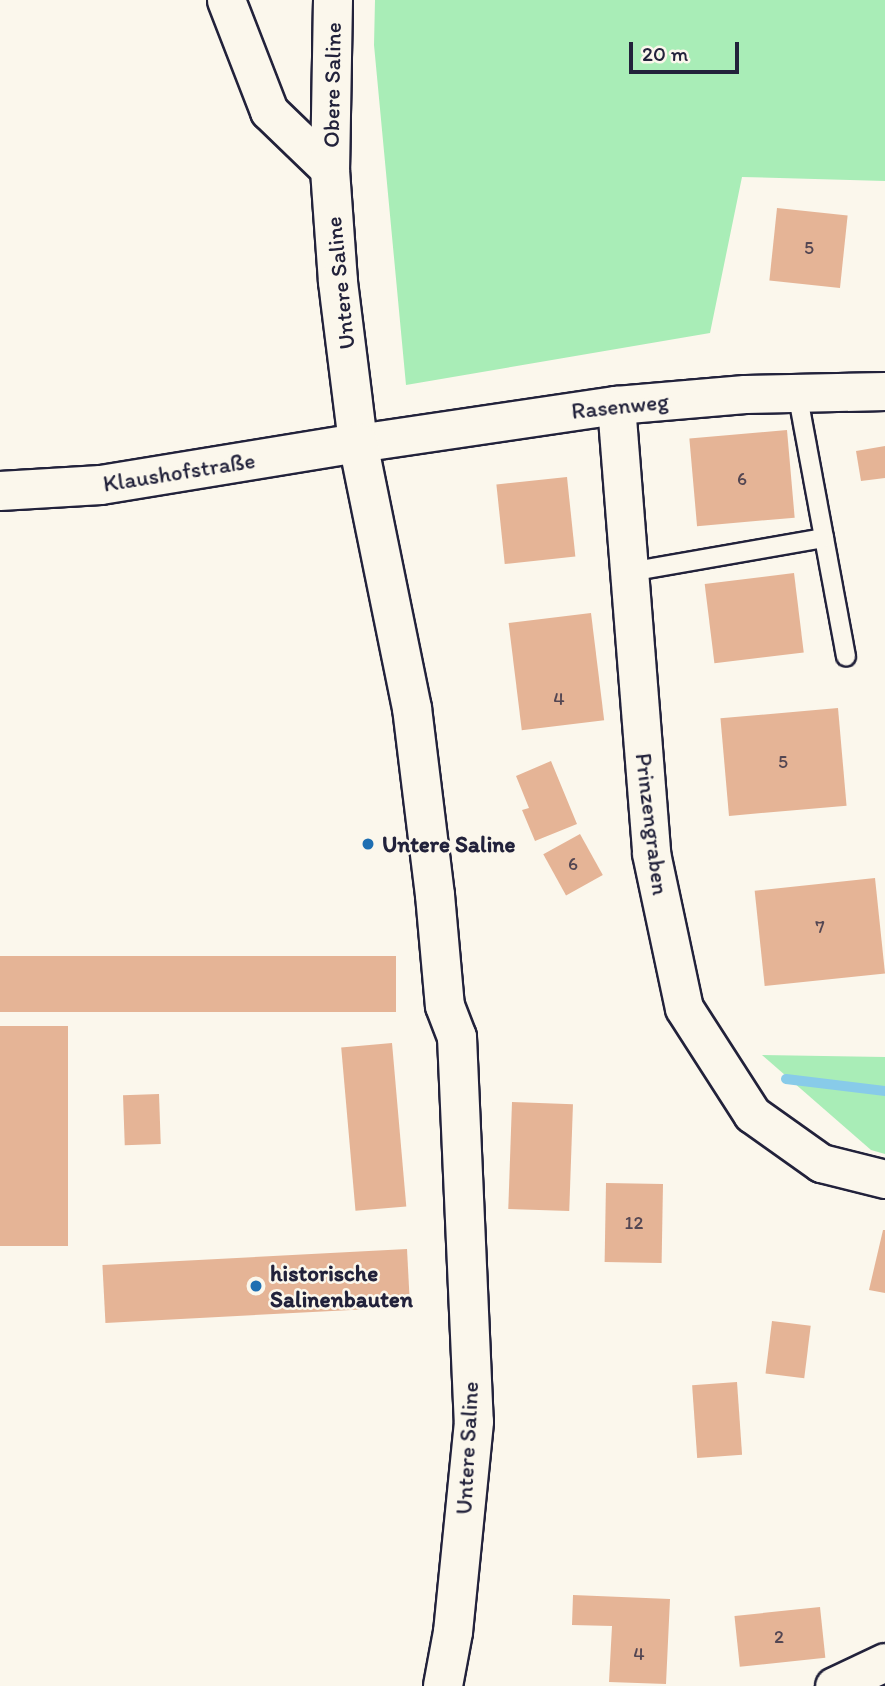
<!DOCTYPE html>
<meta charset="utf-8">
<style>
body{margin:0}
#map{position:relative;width:885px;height:1686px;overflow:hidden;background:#fbf7ec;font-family:Itim,sans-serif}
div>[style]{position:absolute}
.green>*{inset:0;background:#a9edb7}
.stream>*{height:10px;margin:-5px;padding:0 5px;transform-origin:5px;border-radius:5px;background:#88cbe9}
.building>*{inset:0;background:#e5b496;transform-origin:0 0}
.roads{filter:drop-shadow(2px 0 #22223b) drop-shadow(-2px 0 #22223b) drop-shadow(0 2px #22223b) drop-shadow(0 -2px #22223b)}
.service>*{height:18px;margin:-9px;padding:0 9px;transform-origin:9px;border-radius:9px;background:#fbf7ec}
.minor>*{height:37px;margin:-18.5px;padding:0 18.5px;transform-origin:18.5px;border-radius:18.5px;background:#fbf7ec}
.secondary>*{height:38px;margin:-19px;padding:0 19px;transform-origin:19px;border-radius:19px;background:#fbf7ec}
.dots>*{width:19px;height:19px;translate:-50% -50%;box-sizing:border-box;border:4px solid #fbf7ec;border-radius:50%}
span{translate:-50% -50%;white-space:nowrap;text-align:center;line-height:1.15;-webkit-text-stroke:5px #fbf7ec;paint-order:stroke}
.number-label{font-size:19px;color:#534652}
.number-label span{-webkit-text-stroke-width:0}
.street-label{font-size:23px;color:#22223b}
.poi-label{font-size:23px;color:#22223b;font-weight:700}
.left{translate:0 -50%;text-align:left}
.scale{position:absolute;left:629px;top:42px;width:110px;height:32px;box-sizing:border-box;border:4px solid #22223b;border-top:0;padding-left:9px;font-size:21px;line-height:24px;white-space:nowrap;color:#22223b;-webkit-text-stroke:5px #fbf7ec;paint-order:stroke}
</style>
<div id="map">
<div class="green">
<div style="clip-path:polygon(375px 0,885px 0,885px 181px,742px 177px,710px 333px,406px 385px,374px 45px)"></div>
<div style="clip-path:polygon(762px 1055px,885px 1057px,885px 1154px,871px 1150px)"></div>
</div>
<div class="stream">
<div style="left:786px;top:1079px;width:100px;rotate:6.9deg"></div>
</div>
<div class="building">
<div style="left:777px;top:208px;width:71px;height:73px;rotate:6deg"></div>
<div style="left:787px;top:430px;width:88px;height:98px;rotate:85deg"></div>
<div style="clip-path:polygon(885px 446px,885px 478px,861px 481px,856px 451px)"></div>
<div style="left:567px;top:477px;width:80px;height:71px;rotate:84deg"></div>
<div style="left:794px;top:573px;width:80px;height:90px;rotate:83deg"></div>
<div style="left:591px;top:613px;width:108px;height:83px;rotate:83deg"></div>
<div style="left:838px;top:708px;width:98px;height:118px;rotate:85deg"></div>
<div style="clip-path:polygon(551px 761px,577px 824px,535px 841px,522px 810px,529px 808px,516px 776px)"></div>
<div style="left:580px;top:834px;width:47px;height:42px;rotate:61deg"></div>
<div style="left:875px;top:878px;width:96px;height:121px;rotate:84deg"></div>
<div style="left:396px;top:956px;width:56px;height:396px;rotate:90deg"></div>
<div style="left:68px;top:1026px;width:220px;height:68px;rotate:90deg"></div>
<div style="left:392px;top:1043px;width:164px;height:51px;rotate:85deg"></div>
<div style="left:159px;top:1094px;width:50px;height:36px;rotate:88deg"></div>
<div style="left:512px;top:1102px;width:61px;height:107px;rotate:2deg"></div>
<div style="left:606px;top:1183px;width:57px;height:79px;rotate:1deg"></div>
<div style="clip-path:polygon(883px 1230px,885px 1230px,885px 1293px,869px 1290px)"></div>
<div style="left:407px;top:1249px;width:58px;height:305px;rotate:87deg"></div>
<div style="left:772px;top:1321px;width:39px;height:53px;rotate:7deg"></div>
<div style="left:737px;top:1382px;width:73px;height:45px;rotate:86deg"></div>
<div style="clip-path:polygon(573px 1595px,670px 1599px,666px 1684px,609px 1682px,612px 1626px,572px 1625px)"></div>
<div style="left:820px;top:1607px;width:51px;height:86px;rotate:84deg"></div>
</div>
<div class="roads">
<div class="service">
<div style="left:797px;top:392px;width:269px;rotate:79.5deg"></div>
<div style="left:629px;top:572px;width:198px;rotate:-9.9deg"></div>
</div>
<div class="minor">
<div style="left:226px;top:0;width:119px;rotate:68.8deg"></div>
<div style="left:269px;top:111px;width:85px;rotate:44deg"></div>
<div style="left:616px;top:405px;width:449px;rotate:85.5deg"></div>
<div style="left:651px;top:853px;width:158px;rotate:78deg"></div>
<div style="left:684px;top:1008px;width:126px;rotate:57.3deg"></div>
<div style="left:752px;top:1114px;width:85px;rotate:35.4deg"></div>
<div style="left:821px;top:1163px;width:66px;rotate:14deg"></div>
<div style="left:358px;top:443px;width:261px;rotate:-8.4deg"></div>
<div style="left:616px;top:405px;width:129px;rotate:-4.9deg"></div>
<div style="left:745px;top:394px;width:140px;rotate:-1.2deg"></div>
<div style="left:834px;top:1686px;width:56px;rotate:-25.2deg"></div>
</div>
<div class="secondary">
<div style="left:333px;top:0;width:170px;rotate:91deg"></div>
<div style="left:330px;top:170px;width:112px;rotate:85.9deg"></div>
<div style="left:338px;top:282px;width:162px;rotate:82.9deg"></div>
<div style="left:358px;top:443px;width:270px;rotate:78.5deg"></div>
<div style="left:412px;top:708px;width:188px;rotate:83deg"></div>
<div style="left:435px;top:895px;width:111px;rotate:84.9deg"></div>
<div style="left:445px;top:1006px;width:33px;rotate:69deg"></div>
<div style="left:457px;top:1037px;width:385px;rotate:87.5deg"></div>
<div style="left:474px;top:1422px;width:211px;rotate:95.7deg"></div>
<div style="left:453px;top:1632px;width:55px;rotate:100.5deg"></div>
<div style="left:0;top:491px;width:101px;rotate:-3.4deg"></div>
<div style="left:101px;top:485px;width:260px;rotate:-9.3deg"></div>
</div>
</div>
<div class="dots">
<div style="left:368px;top:844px;background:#1f6fb2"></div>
<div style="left:256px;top:1286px;background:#1f6fb2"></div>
</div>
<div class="number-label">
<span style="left:809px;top:248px">5</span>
<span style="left:742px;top:479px">6</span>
<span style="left:559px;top:699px">4</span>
<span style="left:783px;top:762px">5</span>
<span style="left:573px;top:864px">6</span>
<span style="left:820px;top:927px">7</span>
<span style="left:634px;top:1223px">12</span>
<span style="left:779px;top:1637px">2</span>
<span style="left:639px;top:1654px">4</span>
</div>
<div class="street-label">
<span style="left:332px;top:85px;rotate:-89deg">Obere Saline</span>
<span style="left:340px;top:283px;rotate:-96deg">Untere Saline</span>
<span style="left:620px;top:406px;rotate:-6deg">Rasenweg</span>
<span style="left:179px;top:472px;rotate:-9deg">Klaushofstraße</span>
<span style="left:652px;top:824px;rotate:83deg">Prinzengraben</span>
<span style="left:467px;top:1448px;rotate:-87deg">Untere Saline</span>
</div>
<div class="poi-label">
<span class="left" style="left:382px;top:844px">Untere Saline</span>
<span class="left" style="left:270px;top:1286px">historische<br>Salinenbauten</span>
</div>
<div class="scale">20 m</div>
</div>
